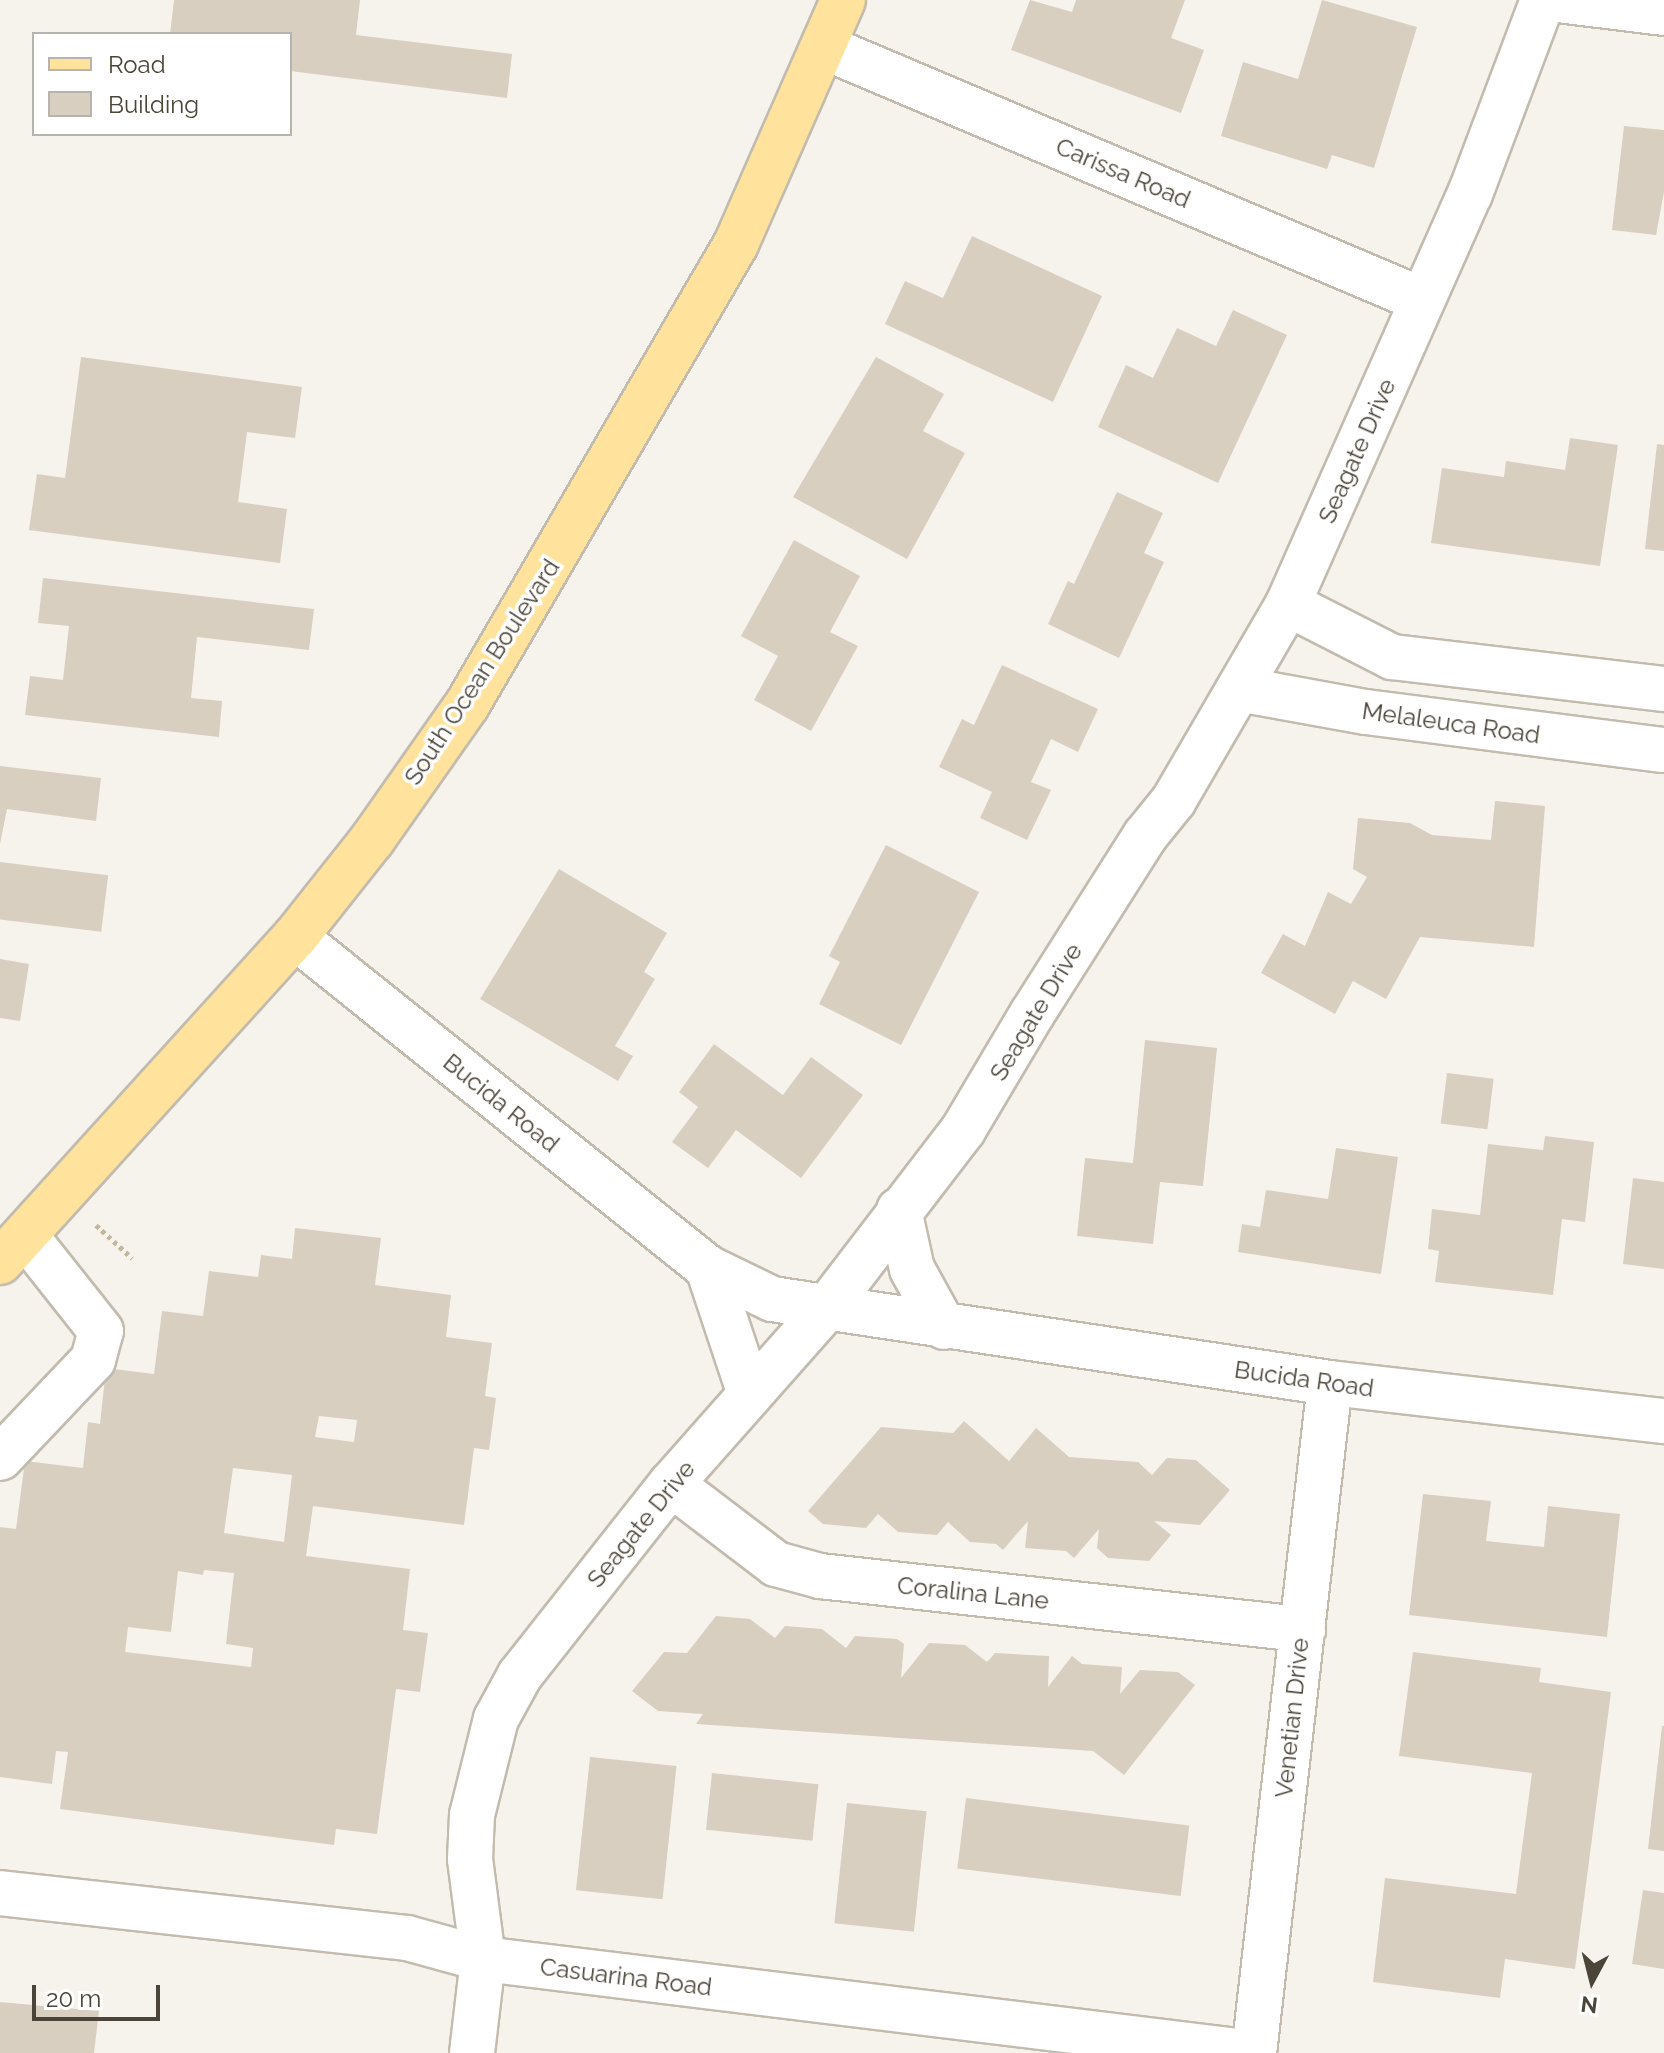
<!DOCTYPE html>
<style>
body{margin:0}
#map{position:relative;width:1664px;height:2053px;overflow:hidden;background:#f6f3ec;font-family:Raleway,sans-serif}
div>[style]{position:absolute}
.building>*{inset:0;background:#d8cfc1;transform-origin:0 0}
.path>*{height:5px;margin-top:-2.5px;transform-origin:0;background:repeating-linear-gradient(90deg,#c4b79f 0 4px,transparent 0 8px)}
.roads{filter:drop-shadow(2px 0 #c2bbae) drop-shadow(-2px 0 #c2bbae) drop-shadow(0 2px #c2bbae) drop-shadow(0 -2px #c2bbae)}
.minor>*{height:44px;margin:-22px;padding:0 22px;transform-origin:22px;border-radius:22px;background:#fff}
.major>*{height:44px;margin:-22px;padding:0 22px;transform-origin:22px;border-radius:22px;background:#ffe39c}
span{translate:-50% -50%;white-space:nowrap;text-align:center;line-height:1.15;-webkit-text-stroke:7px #fff;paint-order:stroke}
.street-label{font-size:24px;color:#4b4439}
.legend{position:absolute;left:32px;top:32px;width:260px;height:104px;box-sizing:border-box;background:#fff;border:2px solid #b7b4b0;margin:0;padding:10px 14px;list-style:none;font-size:24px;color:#4b4439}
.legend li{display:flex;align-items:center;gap:16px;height:40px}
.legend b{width:40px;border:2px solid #b7b4b0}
.north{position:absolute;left:1552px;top:1941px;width:80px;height:80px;-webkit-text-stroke:6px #fff;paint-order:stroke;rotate:187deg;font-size:22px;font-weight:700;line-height:32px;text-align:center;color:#4b4439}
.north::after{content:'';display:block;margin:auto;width:28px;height:36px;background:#4b4439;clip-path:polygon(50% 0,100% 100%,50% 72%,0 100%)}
.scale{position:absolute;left:32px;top:1985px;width:128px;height:36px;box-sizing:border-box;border:4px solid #4b4439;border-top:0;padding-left:10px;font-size:24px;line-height:28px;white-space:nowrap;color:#4b4439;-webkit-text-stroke:6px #fff;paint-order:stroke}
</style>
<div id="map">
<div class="building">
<div style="clip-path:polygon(174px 0,360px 0,356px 35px,512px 54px,507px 98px,290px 71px,290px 34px,170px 34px)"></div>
<div style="clip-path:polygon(1030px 0,1072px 12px,1076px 0,1185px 0,1171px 38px,1204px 50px,1181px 113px,1011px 50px)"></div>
<div style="clip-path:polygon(1322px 0,1417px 27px,1374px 168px,1332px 155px,1327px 169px,1221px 136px,1243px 62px,1298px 79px)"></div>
<div style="clip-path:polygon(1624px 126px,1664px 130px,1664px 192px,1656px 235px,1612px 230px)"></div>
<div style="clip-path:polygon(972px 236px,1102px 296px,1053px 402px,885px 324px,905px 281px,943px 298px)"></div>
<div style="clip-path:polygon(1233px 310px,1287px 335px,1218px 483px,1098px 427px,1126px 365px,1153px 378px,1177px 328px,1216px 346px)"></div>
<div style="clip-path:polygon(81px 357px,302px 387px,295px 438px,247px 432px,238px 502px,287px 509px,280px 563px,29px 530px,37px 474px,65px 478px)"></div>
<div style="clip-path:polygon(876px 357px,944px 394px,923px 431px,965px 453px,907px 559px,793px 497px)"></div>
<div style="clip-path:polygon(1570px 438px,1618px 445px,1600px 566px,1431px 543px,1442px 468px,1504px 477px,1506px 461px,1565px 470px)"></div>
<div style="clip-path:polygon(1657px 444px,1664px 445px,1664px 551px,1645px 549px)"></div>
<div style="clip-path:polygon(1117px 492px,1163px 513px,1144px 553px,1164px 562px,1119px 658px,1048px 624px,1068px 581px,1074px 584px)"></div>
<div style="clip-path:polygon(794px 540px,860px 576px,830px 632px,858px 646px,811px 731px,754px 700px,778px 656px,741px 636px)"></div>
<div style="clip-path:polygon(43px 578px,314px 609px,309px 650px,197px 637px,191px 698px,222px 701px,219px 737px,25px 715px,30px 676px,63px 680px,69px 626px,38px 623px)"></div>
<div style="clip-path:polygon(1002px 665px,1098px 709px,1078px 752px,1051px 739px,1031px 782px,1051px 790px,1027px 840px,980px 818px,992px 792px,939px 767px,962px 719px,974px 725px)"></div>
<div style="clip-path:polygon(0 766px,101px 778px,96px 821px,7px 809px,0 844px)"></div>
<div style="clip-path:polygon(1495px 801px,1545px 806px,1534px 947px,1420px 937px,1386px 999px,1353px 981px,1335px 1014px,1261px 973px,1283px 934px,1305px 946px,1328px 892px,1351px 904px,1367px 877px,1353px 869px,1358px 818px,1410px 823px,1432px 835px,1491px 840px)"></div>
<div style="clip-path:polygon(886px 845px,979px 892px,901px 1045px,819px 1004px,840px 962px,829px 956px)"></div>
<div style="left:0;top:862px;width:109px;height:57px;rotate:7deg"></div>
<div style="clip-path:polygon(559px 869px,667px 933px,644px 972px,655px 979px,615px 1046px,633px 1056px,618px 1081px,480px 999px)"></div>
<div style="clip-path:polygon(0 959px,29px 964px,20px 1021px,0 1018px)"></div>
<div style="clip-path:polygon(1145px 1040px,1217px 1048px,1203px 1186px,1160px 1182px,1153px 1244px,1077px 1236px,1085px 1158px,1133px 1163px)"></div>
<div style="clip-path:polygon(714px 1044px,783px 1095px,811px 1057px,863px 1095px,801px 1178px,736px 1130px,708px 1168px,672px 1142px,698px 1107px,679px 1092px)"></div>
<div style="left:1447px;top:1073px;width:47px;height:51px;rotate:7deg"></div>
<div style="clip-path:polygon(1545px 1136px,1594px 1142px,1585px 1222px,1562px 1219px,1553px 1295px,1435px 1282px,1439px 1251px,1428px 1249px,1432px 1209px,1480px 1215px,1488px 1144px,1543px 1150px)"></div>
<div style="clip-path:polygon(1336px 1148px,1398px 1157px,1381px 1274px,1238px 1252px,1242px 1224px,1260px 1227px,1266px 1190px,1328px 1199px)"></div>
<div style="clip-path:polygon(1633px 1178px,1664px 1182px,1664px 1269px,1623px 1264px)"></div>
<div style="clip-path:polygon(evenodd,295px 1228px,381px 1238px,375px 1285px,451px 1295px,446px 1337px,492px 1343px,485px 1396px,496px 1398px,489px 1450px,474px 1448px,464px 1525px,313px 1506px,306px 1556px,410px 1569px,403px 1630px,428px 1633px,420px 1692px,396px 1689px,377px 1834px,336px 1829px,334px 1845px,60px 1809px,68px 1752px,56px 1751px,52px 1784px,0 1777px,0 1527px,16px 1529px,25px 1461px,83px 1468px,88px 1422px,100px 1424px,106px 1368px,154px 1374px,162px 1311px,203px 1316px,209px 1271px,258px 1277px,261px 1255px,292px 1259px,295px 1228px,319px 1416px,357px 1420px,354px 1442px,315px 1437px,319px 1416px,295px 1228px,233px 1468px,292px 1475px,284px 1542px,224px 1533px,233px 1468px,295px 1228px,204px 1570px,234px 1573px,226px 1644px,253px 1648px,251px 1667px,125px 1652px,128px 1627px,171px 1632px,178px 1571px,203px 1575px,204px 1570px)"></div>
<div style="clip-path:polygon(964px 1421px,1009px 1461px,1036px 1428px,1069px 1457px,1138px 1462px,1152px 1475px,1167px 1458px,1196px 1460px,1230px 1490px,1200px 1525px,1154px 1521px,1171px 1535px,1149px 1561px,1108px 1558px,1097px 1548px,1099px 1529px,1074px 1558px,1066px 1551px,1025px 1548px,1028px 1521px,1003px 1550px,996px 1544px,970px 1542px,948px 1522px,937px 1535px,898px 1532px,878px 1514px,866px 1528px,823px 1524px,808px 1511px,881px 1427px,953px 1433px)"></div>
<div style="clip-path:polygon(1423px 1494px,1491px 1501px,1486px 1541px,1544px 1547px,1548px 1506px,1620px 1514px,1607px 1637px,1409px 1615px)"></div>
<div style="clip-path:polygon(716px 1616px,750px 1619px,775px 1638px,785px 1626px,822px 1629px,846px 1648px,855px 1636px,897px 1639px,904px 1644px,901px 1678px,929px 1643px,965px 1645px,987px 1662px,995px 1653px,1049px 1656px,1048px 1687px,1072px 1656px,1082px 1664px,1122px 1667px,1120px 1694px,1140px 1670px,1178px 1672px,1195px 1685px,1124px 1775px,1093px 1751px,696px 1724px,703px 1714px,658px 1711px,632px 1691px,664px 1652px,687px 1653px)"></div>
<div style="clip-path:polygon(1413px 1652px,1541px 1668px,1539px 1682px,1611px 1692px,1575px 1969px,1505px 1959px,1500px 1998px,1373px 1982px,1385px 1878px,1516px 1894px,1532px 1773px,1399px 1756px)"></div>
<div style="clip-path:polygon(1662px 1726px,1664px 1726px,1664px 1851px,1648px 1849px)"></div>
<div style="left:590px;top:1757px;width:87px;height:134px;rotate:6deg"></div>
<div style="left:712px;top:1773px;width:107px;height:57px;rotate:6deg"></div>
<div style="left:966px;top:1798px;width:225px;height:71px;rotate:7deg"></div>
<div style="left:847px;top:1803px;width:80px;height:121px;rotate:6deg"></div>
<div style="clip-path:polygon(1643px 1890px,1664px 1893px,1664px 1969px,1632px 1964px)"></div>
<div style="clip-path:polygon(0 2002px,99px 2011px,94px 2053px,0 2053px)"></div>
</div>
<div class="path">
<div style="left:96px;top:1225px;width:49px;rotate:42.5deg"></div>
</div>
<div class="roads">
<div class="minor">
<div style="left:1558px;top:0;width:107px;rotate:7deg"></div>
<div style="left:824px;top:47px;width:649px;rotate:22.93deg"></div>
<div style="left:1288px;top:604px;width:117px;rotate:27deg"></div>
<div style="left:1392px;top:657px;width:274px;rotate:6.7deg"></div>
<div style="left:1239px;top:689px;width:129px;rotate:10.3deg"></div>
<div style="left:1366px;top:712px;width:300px;rotate:7.3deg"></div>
<div style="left:295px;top:937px;width:529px;rotate:38.71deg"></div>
<div style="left:708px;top:1268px;width:71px;rotate:25.8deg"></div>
<div style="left:772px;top:1299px;width:564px;rotate:8.56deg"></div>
<div style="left:1330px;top:1383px;width:336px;rotate:6.5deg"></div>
<div style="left:899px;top:1210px;width:60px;rotate:77.6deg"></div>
<div style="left:912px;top:1269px;width:66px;rotate:61.1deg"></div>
<div style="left:708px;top:1268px;width:133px;rotate:71.6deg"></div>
<div style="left:0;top:1458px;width:135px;rotate:-46.5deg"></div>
<div style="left:93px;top:1360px;width:30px;rotate:-75deg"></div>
<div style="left:101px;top:1331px;width:122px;rotate:-128.4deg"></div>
<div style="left:671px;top:1484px;width:132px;rotate:37.3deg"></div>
<div style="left:776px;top:1564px;width:46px;rotate:15.3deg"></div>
<div style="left:820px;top:1576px;width:486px;rotate:6.3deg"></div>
<div style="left:0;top:1893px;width:409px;rotate:6.3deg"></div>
<div style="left:407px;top:1938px;width:79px;rotate:15.4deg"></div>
<div style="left:483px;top:1959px;width:777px;rotate:6.95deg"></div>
<div style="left:472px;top:2053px;width:95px;rotate:-83.3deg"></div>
<div style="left:483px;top:1959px;width:101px;rotate:-97.4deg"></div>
<div style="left:470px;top:1859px;width:44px;rotate:-87.4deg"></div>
<div style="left:472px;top:1815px;width:99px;rotate:-76deg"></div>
<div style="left:496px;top:1719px;width:50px;rotate:-61.4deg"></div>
<div style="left:520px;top:1675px;width:243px;rotate:-51.7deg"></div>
<div style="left:671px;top:1484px;width:232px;rotate:-48.5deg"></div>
<div style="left:825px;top:1310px;width:227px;rotate:-52.5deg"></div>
<div style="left:963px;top:1130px;width:135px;rotate:-59.3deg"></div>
<div style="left:1032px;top:1014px;width:211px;rotate:-57.6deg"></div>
<div style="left:1145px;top:836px;width:46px;rotate:-51.1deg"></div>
<div style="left:1174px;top:800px;width:227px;rotate:-59.8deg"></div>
<div style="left:1288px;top:604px;width:449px;rotate:-66.1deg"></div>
<div style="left:1470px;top:194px;width:207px;rotate:-69.4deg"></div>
<div style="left:1254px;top:2053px;width:674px;rotate:-83.53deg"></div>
</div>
<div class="major">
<div style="left:0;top:1262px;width:439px;rotate:-47.8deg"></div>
<div style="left:295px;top:937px;width:124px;rotate:-51.6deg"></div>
<div style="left:372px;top:840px;width:165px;rotate:-54.9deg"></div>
<div style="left:467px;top:705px;width:534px;rotate:-59.74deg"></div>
<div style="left:736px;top:244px;width:266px;rotate:-66.3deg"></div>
</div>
</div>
<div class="street-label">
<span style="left:1123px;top:173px;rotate:23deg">Carissa Road</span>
<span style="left:1357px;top:451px;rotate:-66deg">Seagate Drive</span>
<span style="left:482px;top:672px;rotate:-57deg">South Ocean Boulevard</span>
<span style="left:1451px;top:723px;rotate:8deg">Melaleuca Road</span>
<span style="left:1036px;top:1012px;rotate:-59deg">Seagate Drive</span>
<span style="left:501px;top:1103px;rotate:39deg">Bucida Road</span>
<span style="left:1304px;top:1379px;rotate:8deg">Bucida Road</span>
<span style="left:641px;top:1524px;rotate:-51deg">Seagate Drive</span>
<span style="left:973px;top:1593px;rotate:6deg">Coralina Lane</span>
<span style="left:1292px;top:1718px;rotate:-84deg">Venetian Drive</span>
<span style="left:626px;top:1977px;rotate:7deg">Casuarina Road</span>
</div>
<ul class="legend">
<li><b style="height:10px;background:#ffe39c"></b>Road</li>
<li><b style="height:22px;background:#d8cfc1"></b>Building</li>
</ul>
<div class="north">N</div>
<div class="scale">20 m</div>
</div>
